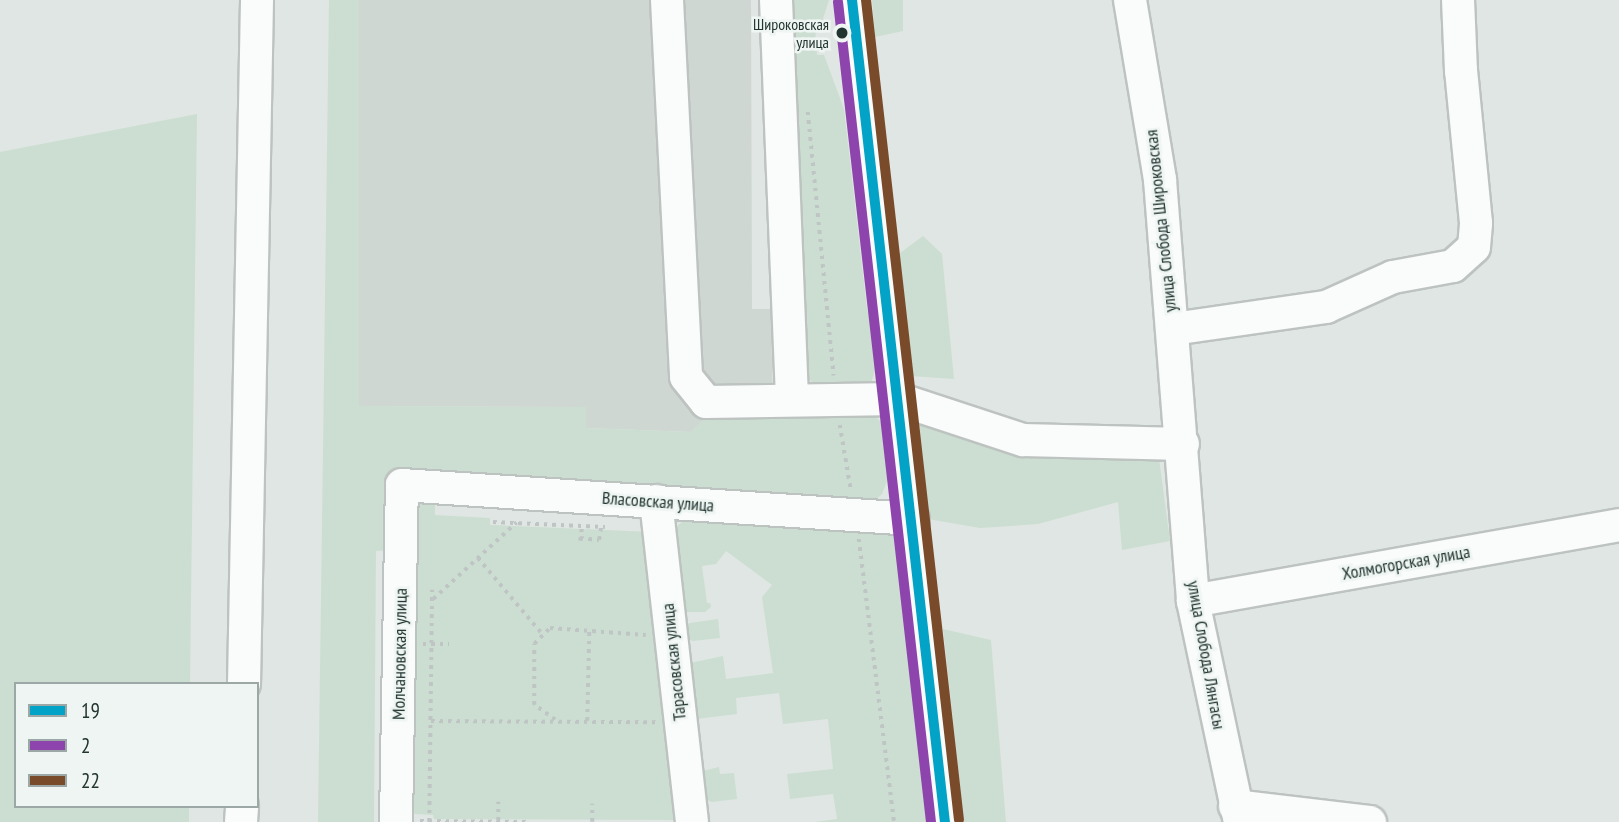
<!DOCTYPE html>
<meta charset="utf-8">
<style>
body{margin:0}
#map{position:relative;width:1619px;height:822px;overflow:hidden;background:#e0e6e3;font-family:"PT Sans Narrow",sans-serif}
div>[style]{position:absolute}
.built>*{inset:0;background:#cfd7d3}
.green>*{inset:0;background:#cbded1}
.path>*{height:3.5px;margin-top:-1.75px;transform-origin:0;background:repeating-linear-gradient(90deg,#bfc5c4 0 3.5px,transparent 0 8.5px)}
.roads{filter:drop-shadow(2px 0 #bdc3c0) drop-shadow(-2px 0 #bdc3c0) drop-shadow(0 2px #bdc3c0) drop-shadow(0 -2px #bdc3c0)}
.minor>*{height:32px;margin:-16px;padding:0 16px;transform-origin:16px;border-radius:16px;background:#fafbfb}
.bus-1>*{height:10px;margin:-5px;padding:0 5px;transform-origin:5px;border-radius:5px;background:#02a3c6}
.bus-2>*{height:10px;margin:-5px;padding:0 5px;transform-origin:5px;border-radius:5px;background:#8e44ad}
.bus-3>*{height:10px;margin:-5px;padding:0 5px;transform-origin:5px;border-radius:5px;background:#7a4b2a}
.dots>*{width:19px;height:19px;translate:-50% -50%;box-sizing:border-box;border:4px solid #eef5f2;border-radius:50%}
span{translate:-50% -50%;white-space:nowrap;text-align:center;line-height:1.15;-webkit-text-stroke:5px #eef5f2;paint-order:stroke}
.bus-label{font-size:16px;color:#223531}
.right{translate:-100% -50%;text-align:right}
.street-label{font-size:18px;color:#223531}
.legend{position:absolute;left:14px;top:682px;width:245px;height:126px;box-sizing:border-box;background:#eef5f2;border:2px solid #9ca8a5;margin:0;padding:9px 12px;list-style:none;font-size:21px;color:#223531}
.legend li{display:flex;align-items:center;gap:14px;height:35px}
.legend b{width:35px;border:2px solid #9ca8a5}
</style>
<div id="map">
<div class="built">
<div style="clip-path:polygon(329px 0,751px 0,752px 309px,771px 309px,773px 412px,714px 410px,691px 432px,586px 428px,586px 407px,358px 406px)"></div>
</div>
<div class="green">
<div style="clip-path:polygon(329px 0,359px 0,359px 406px,586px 407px,586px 428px,691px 432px,714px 410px,875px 416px,887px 428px,889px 476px,882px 494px,874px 501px,394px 478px,392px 550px,376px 551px,374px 822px,318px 822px)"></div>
<div style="clip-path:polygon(784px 0,829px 0,821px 25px,815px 26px,817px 55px,824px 55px,844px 109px,867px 309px,875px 337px,877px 363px,870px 387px,814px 385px,804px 371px)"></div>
<div style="clip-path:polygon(872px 0,903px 0,903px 31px,875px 37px)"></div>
<div style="clip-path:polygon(197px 114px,190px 684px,16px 684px,16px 806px,189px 806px,189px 822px,0 822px,0 152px)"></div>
<div style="clip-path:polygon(923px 236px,942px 254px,954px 379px,911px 376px,896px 256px)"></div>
<div style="clip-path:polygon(913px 417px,1034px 459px,1158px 451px,1170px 541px,1122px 550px,1118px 502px,1038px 524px,980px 528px,928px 519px)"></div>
<div style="clip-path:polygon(435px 499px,435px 515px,490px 518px,490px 525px,651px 532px,667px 656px,656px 658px,664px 724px,675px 724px,679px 820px,434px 819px,433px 815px,415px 814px,411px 810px,413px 506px,419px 500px)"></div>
<div style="clip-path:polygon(686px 519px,892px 531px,897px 538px,933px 822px,815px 822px,837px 819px,833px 794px,790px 799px,787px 774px,833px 769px,828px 719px,783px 724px,779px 693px,736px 698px,737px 714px,696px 719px,687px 667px,690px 663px,723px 656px,726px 679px,773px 673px,762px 597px,772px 585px,726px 551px,716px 564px,702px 566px,707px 603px,710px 603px,711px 607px,705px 612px,682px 612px,672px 530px)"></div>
<div style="clip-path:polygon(718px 619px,720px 638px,693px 641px,684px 638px,684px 626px,690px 623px)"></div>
<div style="clip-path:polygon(943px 629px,991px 640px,1006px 822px,964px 822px)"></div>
<div style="clip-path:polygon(719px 767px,720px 774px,734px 773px,737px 799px,712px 802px,702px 798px,699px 772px)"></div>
</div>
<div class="path">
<div style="left:803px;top:29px;width:27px;rotate:-6deg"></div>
<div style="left:808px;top:112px;width:265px;rotate:84.4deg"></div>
<div style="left:840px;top:425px;width:66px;rotate:80.4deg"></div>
<div style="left:493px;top:522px;width:112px;rotate:2.6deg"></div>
<div style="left:580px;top:538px;width:19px;rotate:6deg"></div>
<div style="left:599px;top:540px;width:14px;rotate:-82deg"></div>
<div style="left:859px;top:539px;width:285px;rotate:82.9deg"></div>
<div style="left:580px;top:541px;width:16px;rotate:-83deg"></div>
<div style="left:478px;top:558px;width:101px;rotate:49.8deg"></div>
<div style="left:433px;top:599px;width:113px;rotate:-42.5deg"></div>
<div style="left:423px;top:644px;width:26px"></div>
<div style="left:555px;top:720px;width:26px;rotate:-144deg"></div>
<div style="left:534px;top:705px;width:61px;rotate:-90deg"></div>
<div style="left:534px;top:644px;width:23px;rotate:-45deg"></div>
<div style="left:550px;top:628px;width:96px;rotate:4.2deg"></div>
<div style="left:431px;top:721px;width:225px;rotate:0.3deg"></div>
<div style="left:587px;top:721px;width:90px;rotate:-88.7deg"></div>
<div style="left:420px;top:821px;width:110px;rotate:0.5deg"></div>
<div style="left:498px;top:821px;width:19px;rotate:-90deg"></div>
<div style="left:429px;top:822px;width:232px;rotate:-89.3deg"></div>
<div style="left:592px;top:822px;width:18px;rotate:-90deg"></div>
</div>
<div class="roads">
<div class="minor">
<div style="left:667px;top:0;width:377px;rotate:87.1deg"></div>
<div style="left:686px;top:377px;width:32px;rotate:51deg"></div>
<div style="left:706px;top:402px;width:192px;rotate:-0.9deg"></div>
<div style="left:898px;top:399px;width:132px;rotate:18.2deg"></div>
<div style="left:1023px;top:440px;width:160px;rotate:1.4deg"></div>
<div style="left:776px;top:0;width:400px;rotate:87.7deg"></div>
<div style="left:852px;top:0;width:827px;rotate:83.55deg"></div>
<div style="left:1130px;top:0;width:182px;rotate:80.5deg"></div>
<div style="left:1160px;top:180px;width:422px;rotate:85.5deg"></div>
<div style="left:1193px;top:601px;width:226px;rotate:78deg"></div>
<div style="left:1173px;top:329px;width:155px;rotate:-8.2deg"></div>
<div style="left:1326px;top:307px;width:73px;rotate:-24.1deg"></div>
<div style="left:1393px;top:277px;width:61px;rotate:-10.4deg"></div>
<div style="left:1453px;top:266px;width:28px;rotate:-42deg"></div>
<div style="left:1474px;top:247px;width:24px;rotate:-85deg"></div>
<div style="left:1476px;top:223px;width:153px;rotate:-95.6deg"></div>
<div style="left:1461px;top:71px;width:71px;rotate:-92.4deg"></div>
<div style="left:656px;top:501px;width:323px;rotate:83.6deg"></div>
<div style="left:1193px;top:601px;width:433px;rotate:-10.1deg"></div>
<div style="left:244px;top:684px;width:684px;rotate:-88.91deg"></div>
<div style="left:1235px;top:806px;width:136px;rotate:6.8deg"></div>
<div style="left:241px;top:822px;width:16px;rotate:-86deg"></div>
<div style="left:396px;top:822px;width:337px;rotate:-89deg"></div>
<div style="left:402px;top:485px;width:512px;rotate:3.81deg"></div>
</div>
</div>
<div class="bus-1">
<div style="left:852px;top:0;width:827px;rotate:83.55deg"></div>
</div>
<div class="bus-2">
<div style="left:838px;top:2px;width:825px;rotate:83.53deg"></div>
</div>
<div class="bus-3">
<div style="left:866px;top:0;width:825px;rotate:83.53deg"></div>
</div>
<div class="dots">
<div style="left:842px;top:33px;background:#223531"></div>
</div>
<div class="bus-label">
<span class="right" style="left:829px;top:33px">Широковская<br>улица</span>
</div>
<div class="street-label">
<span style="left:1161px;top:221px;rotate:-96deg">улица Слобода Широковская</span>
<span style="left:658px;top:502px;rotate:4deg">Власовская улица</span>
<span style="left:1406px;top:563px;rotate:-10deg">Холмогорская улица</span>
<span style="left:400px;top:654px;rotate:-89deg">Молчановская улица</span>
<span style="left:1206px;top:655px;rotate:80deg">улица Слобода Лянгасы</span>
<span style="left:674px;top:662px;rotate:-96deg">Тарасовская улица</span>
</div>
<ul class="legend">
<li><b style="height:9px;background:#02a3c6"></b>19</li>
<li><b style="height:9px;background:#8e44ad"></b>2</li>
<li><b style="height:9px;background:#7a4b2a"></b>22</li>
</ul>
</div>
